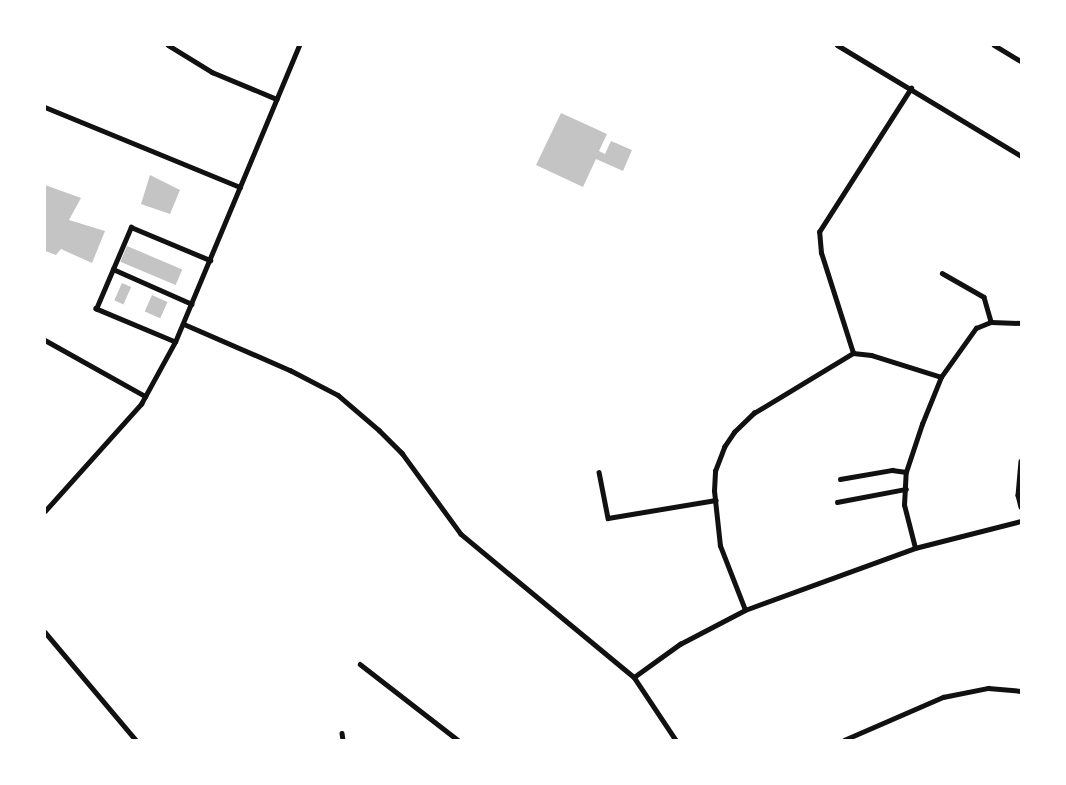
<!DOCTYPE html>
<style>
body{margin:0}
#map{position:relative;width:1066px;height:785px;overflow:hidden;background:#fff;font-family:"Sofia Sans Condensed",sans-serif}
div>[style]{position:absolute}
.building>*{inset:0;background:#c4c4c4;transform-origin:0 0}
.minor>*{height:4.5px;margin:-2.25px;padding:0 2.25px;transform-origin:2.25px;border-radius:2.25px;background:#111}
.tertiary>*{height:5px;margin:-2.5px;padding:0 2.5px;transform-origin:2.5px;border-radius:2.5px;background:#111}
span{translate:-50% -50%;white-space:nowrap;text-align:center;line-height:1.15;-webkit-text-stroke:4.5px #fff;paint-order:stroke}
.frame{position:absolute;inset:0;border:46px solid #fff;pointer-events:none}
</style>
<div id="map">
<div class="building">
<div style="clip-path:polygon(561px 113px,607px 134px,599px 151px,605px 154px,611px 141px,632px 150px,623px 171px,596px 159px,583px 187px,536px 165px)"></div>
<div style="clip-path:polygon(150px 175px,180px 190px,170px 214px,141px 204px)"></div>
<div style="clip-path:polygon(45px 185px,81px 198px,69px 220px,105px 231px,92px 263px,61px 249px,56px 255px,45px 251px)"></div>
<div style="left:127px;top:246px;width:60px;height:17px;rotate:23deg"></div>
<div style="left:122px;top:283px;width:10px;height:19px;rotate:24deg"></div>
<div style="left:152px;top:295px;width:17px;height:18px;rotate:24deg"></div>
</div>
<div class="minor">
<div style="left:168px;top:45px;width:52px;rotate:31.5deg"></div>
<div style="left:212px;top:72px;width:70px;rotate:22.6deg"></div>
<div style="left:994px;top:45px;width:31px;rotate:31deg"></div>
<div style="left:45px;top:107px;width:211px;rotate:22.3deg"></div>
<div style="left:113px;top:269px;width:86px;rotate:23.9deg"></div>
<div style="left:942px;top:273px;width:48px;rotate:29.7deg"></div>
<div style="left:984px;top:297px;width:26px;rotate:74deg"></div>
<div style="left:184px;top:324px;width:116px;rotate:23.5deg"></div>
<div style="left:290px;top:370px;width:54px;rotate:27.5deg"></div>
<div style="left:338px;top:395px;width:54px;rotate:40.5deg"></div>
<div style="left:379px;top:430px;width:33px;rotate:45deg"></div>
<div style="left:402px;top:453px;width:100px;rotate:53.9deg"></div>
<div style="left:461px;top:534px;width:224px;rotate:39.6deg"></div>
<div style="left:634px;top:677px;width:76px;rotate:56.3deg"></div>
<div style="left:45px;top:340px;width:115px;rotate:29.2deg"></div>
<div style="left:175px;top:342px;width:86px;rotate:-157.3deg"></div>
<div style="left:96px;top:309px;width:89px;rotate:-66.9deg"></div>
<div style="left:131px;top:227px;width:86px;rotate:22.7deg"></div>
<div style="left:853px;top:353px;width:105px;rotate:-107.7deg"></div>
<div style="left:821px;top:253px;width:21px;rotate:-95deg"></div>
<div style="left:819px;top:232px;width:171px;rotate:-57.4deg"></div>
<div style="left:1021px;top:461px;width:34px;rotate:95deg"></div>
<div style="left:1018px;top:495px;width:12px;rotate:76deg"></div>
<div style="left:599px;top:472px;width:47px;rotate:78.9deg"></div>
<div style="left:608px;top:518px;width:109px;rotate:-9.5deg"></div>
<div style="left:840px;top:479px;width:53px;rotate:-9.8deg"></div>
<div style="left:892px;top:470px;width:14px;rotate:8deg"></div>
<div style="left:837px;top:502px;width:70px;rotate:-10.7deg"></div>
<div style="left:45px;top:511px;width:144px;rotate:-48.1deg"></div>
<div style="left:141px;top:404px;width:71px;rotate:-61.3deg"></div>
<div style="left:175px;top:342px;width:322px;rotate:-67.3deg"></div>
<div style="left:915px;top:548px;width:44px;rotate:-104.3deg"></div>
<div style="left:904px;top:505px;width:33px;rotate:-87deg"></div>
<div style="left:906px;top:472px;width:51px;rotate:-71.6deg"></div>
<div style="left:922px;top:424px;width:51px;rotate:-68deg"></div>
<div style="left:941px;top:377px;width:60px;rotate:-54.5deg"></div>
<div style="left:976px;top:328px;width:16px;rotate:-22deg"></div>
<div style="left:991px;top:322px;width:30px;rotate:2deg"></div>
<div style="left:745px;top:610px;width:69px;rotate:-111.3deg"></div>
<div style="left:720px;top:546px;width:55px;rotate:-96.2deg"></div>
<div style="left:714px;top:491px;width:20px;rotate:-87deg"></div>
<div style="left:715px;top:471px;width:26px;rotate:-69deg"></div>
<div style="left:724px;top:447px;width:18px;rotate:-56deg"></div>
<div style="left:734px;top:432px;width:28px;rotate:-44deg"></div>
<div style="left:754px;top:413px;width:116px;rotate:-31.2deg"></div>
<div style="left:853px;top:353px;width:18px;rotate:6deg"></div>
<div style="left:871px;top:355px;width:73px;rotate:17.4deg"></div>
<div style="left:45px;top:632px;width:141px;rotate:49.9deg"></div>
<div style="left:360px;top:664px;width:124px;rotate:37.8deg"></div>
<div style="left:634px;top:677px;width:57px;rotate:-35.7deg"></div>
<div style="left:680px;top:644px;width:73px;rotate:-27.6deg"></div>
<div style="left:745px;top:610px;width:181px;rotate:-20deg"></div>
<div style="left:915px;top:548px;width:109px;rotate:-14.3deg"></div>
<div style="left:342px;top:733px;width:7px;rotate:82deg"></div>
<div style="left:844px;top:740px;width:108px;rotate:-23.5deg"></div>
<div style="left:943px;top:697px;width:46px;rotate:-11.3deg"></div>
<div style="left:988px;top:688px;width:33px;rotate:5deg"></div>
</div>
<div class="tertiary">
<div style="left:837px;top:45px;width:215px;rotate:31.1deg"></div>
</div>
<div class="frame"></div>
</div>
